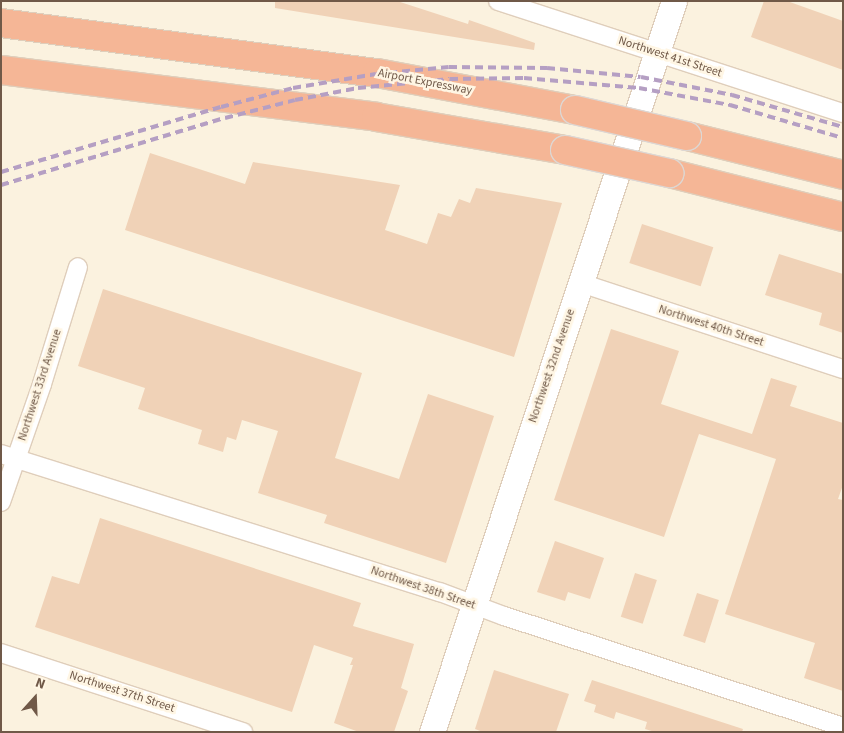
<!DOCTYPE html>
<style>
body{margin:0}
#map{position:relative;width:844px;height:733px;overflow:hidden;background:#fbf2df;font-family:"Source Sans 3",sans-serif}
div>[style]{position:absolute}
.building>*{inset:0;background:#f0d2b7;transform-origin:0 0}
.roads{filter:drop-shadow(1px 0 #dfcebb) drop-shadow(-1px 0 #dfcebb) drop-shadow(0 1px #dfcebb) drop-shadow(0 -1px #dfcebb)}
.street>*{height:18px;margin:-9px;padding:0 9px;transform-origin:9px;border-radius:9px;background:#fff}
.secondary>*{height:25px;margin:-12.5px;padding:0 12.5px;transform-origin:12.5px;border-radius:12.5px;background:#fff}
.highway>*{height:28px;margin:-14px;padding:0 14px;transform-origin:14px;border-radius:14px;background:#f5b696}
.rail>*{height:4px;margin-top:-2px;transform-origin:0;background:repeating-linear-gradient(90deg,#b59fc3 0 8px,transparent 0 13px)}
.bridges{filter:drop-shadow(1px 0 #ddd7d3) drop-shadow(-1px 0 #ddd7d3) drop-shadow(0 1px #ddd7d3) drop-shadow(0 -1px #ddd7d3)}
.highway-bridge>*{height:28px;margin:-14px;padding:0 14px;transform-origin:14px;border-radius:14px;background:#f5b696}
span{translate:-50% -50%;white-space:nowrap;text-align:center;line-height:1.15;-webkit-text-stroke:5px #fff6e4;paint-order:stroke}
.street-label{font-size:12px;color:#705948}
.frame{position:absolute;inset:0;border:2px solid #705948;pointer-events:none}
.north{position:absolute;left:10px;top:673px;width:50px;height:50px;-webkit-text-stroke:4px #fff6e4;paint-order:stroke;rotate:20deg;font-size:14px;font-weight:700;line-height:20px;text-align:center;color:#705948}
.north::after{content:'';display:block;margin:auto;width:18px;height:22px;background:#705948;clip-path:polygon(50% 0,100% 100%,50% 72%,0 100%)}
</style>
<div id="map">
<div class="building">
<div style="clip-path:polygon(275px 1px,397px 1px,468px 24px,469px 20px,535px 43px,534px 50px,275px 8px)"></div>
<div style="clip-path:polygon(764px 1px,787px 1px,843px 21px,843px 70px,751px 37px)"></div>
<div style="clip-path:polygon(150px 153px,245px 184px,253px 162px,400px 185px,385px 230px,427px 244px,438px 213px,451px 217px,459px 199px,470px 203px,476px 188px,562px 203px,514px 357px,125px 230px)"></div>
<div style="left:642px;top:224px;width:75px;height:41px;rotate:18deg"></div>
<div style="clip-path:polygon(779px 254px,843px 274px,843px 333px,819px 325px,822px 313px,765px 295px)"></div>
<div style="clip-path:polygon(103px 289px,362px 373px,335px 458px,399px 479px,428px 394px,494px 416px,446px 563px,324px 523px,327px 515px,258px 493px,278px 431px,242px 420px,236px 440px,227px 437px,223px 452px,198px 444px,202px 430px,138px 409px,145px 388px,78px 366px)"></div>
<div style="clip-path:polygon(611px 329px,679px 351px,661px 404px,752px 434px,771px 378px,797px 386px,790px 406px,843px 423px,843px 485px,838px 499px,843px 500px,843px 691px,804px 678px,815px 643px,725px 614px,776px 459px,699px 434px,664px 537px,554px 500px)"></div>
<div style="clip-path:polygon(100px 518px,361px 603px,353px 626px,414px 644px,401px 688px,408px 691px,394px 732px,359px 732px,334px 723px,353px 665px,350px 665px,353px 658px,314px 645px,292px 712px,35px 627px,52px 576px,79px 584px)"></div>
<div style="clip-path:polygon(555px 541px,604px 558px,590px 599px,568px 592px,565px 601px,537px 592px)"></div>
<div style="left:635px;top:573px;width:23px;height:46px;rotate:18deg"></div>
<div style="left:697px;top:593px;width:23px;height:45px;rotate:18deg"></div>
<div style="clip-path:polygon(494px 670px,569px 694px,556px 732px,483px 732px,475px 729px)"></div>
<div style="clip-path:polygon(592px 680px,743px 729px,742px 732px,655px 732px,645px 729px,647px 722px,616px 712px,614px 719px,594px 712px,596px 705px,584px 701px)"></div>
</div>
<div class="roads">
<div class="street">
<div style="left:498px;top:1px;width:363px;rotate:18deg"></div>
<div style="left:581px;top:283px;width:276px;rotate:18.2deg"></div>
<div style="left:1px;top:454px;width:460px;rotate:17.5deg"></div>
<div style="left:440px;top:592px;width:68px;rotate:20.6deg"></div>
<div style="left:504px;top:616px;width:357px;rotate:18.1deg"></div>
<div style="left:1px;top:502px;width:125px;rotate:-70.8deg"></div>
<div style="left:42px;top:384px;width:122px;rotate:-72.9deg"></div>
<div style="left:1px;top:653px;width:255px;rotate:18.1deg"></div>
</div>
<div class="secondary">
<div style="left:432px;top:732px;width:770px;rotate:-71.68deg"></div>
</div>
<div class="highway">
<div style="left:1px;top:23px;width:379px;rotate:7.6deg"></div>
<div style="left:377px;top:73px;width:201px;rotate:10.6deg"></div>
<div style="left:1px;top:70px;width:378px;rotate:7.1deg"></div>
<div style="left:376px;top:117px;width:192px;rotate:9.9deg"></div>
<div style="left:687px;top:136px;width:161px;rotate:14deg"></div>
<div style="left:669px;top:173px;width:179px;rotate:14.2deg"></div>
</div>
</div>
<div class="rail">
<div style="left:1px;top:172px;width:229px;rotate:-16.5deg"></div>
<div style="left:221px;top:107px;width:74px;rotate:-14.8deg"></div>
<div style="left:293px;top:88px;width:84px;rotate:-9.6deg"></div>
<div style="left:376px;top:74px;width:73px;rotate:-5.5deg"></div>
<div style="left:449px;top:67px;width:98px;rotate:0.6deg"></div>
<div style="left:547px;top:68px;width:94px;rotate:5.5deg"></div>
<div style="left:641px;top:77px;width:93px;rotate:11.2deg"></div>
<div style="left:732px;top:95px;width:116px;rotate:16.1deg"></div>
<div style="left:1px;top:185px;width:234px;rotate:-16.7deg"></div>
<div style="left:225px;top:118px;width:72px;rotate:-14.4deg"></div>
<div style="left:295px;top:100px;width:64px;rotate:-10.8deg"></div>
<div style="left:358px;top:88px;width:92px;rotate:-5.6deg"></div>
<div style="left:450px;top:79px;width:74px;rotate:-0.8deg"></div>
<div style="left:524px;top:78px;width:115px;rotate:5deg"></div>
<div style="left:639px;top:88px;width:93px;rotate:10.6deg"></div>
<div style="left:730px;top:105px;width:118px;rotate:16.3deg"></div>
</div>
<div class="bridges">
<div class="highway-bridge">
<div style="left:575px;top:110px;width:115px;rotate:13.1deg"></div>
<div style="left:565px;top:150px;width:107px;rotate:12.5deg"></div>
</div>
</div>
<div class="street-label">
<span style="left:670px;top:57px;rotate:18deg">Northwest 41st Street</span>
<span style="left:425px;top:82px;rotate:11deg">Airport Expressway</span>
<span style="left:711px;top:326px;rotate:18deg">Northwest 40th Street</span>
<span style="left:552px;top:366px;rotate:-71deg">Northwest 32nd Avenue</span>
<span style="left:40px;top:385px;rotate:-72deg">Northwest 33rd Avenue</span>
<span style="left:423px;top:588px;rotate:19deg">Northwest 38th Street</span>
<span style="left:122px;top:692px;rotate:18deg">Northwest 37th Street</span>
</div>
<div class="frame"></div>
<div class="north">N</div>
</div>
